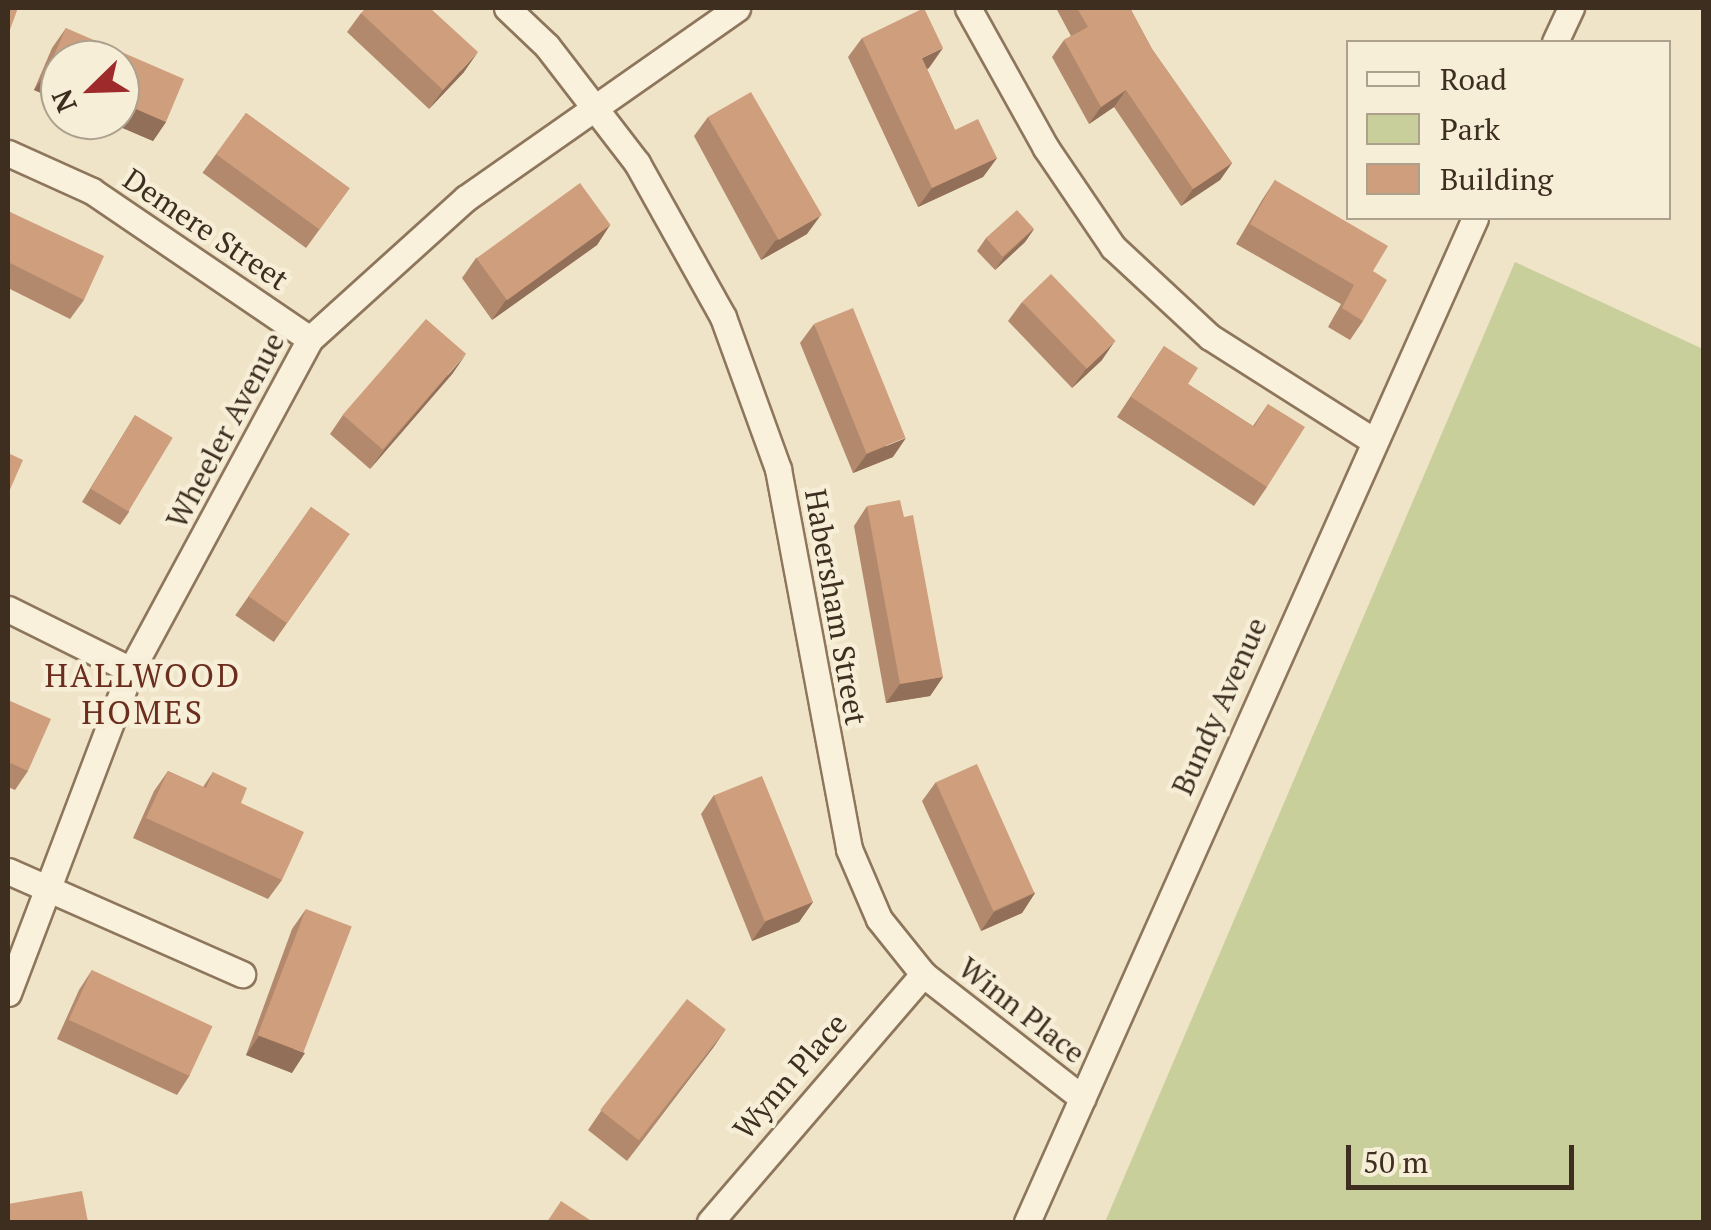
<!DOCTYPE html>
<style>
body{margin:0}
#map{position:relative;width:1711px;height:1230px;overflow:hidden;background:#f0e4c8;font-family:"PT Serif",serif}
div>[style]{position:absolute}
.green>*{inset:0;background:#c9cf9b}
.roads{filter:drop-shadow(2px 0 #8d765c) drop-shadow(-2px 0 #8d765c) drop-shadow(0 2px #8d765c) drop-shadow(0 -2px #8d765c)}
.street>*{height:25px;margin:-12.5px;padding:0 12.5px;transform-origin:12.5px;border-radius:12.5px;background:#faf1dc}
.wall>*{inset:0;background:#b2896c;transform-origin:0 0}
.shaded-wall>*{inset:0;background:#916f58}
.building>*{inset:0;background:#cf9f7d;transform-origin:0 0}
span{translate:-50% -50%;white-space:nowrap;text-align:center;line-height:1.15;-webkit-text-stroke:9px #f7eed8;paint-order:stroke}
.street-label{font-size:30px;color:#3d2e20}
.neighbourhood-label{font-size:32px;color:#6b2e1e;letter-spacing:2.5px}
.frame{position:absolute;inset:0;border:10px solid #3d2e20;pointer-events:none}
.legend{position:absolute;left:1346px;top:40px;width:325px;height:180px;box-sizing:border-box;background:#f7eed8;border:2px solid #ada18e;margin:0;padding:12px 18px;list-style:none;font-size:30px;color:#3d2e20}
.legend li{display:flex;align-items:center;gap:20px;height:50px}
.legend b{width:50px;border:2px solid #ada18e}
.north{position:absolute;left:40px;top:40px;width:100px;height:100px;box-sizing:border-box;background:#f7eed8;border:2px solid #ada18e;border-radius:50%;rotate:247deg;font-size:28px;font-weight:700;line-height:40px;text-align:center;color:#3d2e20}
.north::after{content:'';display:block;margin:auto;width:35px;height:45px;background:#9e2a2b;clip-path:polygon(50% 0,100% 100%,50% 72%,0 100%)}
.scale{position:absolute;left:1346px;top:1145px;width:228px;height:45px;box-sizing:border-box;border:5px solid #3d2e20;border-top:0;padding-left:12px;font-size:30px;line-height:35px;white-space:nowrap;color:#3d2e20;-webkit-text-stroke:8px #f7eed8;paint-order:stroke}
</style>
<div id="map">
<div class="green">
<div style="clip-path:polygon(1515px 262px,1703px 349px,1703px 1222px,1105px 1222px)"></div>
</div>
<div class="roads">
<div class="street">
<div style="left:507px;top:8px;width:55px;rotate:43.5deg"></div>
<div style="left:547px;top:46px;width:148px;rotate:52.4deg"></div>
<div style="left:637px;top:163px;width:176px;rotate:60.8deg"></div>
<div style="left:723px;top:317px;width:162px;rotate:70.1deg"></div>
<div style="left:778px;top:469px;width:387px;rotate:79.4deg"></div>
<div style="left:849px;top:849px;width:76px;rotate:66.8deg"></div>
<div style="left:879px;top:919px;width:70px;rotate:51.3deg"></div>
<div style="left:923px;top:974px;width:202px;rotate:37.9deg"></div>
<div style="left:968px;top:8px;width:160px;rotate:60.9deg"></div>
<div style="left:1046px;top:148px;width:120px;rotate:55.9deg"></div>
<div style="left:1113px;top:247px;width:132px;rotate:42.9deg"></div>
<div style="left:1210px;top:337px;width:192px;rotate:32.4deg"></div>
<div style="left:1555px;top:42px;width:38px;rotate:-65deg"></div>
<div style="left:8px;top:153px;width:92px;rotate:24.3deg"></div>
<div style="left:92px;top:191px;width:263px;rotate:34.2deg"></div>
<div style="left:8px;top:609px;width:137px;rotate:26.4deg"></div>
<div style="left:8px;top:871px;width:256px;rotate:23.8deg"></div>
<div style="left:8px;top:993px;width:346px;rotate:-69.2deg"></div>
<div style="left:131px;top:670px;width:376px;rotate:-61.6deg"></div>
<div style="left:310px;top:339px;width:210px;rotate:-42.1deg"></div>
<div style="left:466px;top:198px;width:331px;rotate:-35deg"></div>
<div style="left:710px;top:1222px;width:327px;rotate:-49.3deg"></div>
<div style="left:1027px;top:1222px;width:1099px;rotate:-65.95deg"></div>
</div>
</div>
<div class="wall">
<div style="clip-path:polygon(1056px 8px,1130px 8px,1152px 49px,1232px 163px,1220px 180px,1181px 206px,1114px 107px,1089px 124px,1052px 57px,1064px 40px,1071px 36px)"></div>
<div style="clip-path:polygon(361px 13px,464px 72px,429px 109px,347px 32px)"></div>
<div style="clip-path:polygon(66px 28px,166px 122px,153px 141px,34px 90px,52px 48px)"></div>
<div style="clip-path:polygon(862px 38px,929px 68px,927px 69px,955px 130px,997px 158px,983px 177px,918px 207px,848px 57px)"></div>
<div style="left:246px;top:113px;width:128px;height:74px;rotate:36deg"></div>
<div style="clip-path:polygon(708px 117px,807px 234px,761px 260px,694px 136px)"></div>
<div style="clip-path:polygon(1275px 180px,1373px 271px,1363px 321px,1350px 340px,1328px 327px,1341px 304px,1236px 244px,1262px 200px)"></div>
<div style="clip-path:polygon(8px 211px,84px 300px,70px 319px,8px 288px)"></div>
<div style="clip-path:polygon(610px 225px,597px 245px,492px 320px,462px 278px,476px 258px)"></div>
<div style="clip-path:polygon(1034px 229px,1025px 242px,995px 270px,977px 251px,986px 238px)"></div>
<div style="clip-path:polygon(1022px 302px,1102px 360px,1072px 388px,1008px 321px)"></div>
<div style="clip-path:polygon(814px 324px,893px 457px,853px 473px,800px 343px)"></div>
<div style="clip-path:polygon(1164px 346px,1188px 384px,1253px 426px,1268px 404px,1267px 487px,1254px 506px,1117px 417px)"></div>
<div style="clip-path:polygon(453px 373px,370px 469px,330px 434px,343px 415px)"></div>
<div style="clip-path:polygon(135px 415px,129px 512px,120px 525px,82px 502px)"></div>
<div style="clip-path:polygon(867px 506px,943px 677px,930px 696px,886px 703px,854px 526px)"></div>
<div style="left:311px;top:507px;width:47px;height:132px;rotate:35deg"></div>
<div style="clip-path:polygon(8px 700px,28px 771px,15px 790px,8px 787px)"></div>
<div style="clip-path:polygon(168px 771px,203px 787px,213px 772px,241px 803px,282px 880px,268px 899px,133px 838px,154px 791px)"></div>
<div style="clip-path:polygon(936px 782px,1035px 893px,1022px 913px,981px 931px,922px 801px)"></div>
<div style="clip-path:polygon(714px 795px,813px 902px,799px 922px,752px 941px,701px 814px)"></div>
<div style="clip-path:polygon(306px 909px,292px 1073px,246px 1055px,292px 929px)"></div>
<div style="clip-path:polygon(92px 970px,190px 1075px,177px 1095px,57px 1039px,79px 990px)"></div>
<div style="clip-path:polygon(726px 1029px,627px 1161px,588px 1130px,601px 1111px)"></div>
</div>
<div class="shaded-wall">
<div style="clip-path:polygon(943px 48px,929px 68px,908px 77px,922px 58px)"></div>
<div style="clip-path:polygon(478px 52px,464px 72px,429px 109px,443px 90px)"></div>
<div style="clip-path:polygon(47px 71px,60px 76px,60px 101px,34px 90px)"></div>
<div style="clip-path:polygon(1126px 90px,1114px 107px,1089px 124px,1101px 107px)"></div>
<div style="clip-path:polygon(120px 102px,166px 122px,153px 141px,104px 120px,120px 120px)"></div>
<div style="clip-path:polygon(997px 158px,983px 177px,918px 207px,932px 188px)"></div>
<div style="clip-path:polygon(1232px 163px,1220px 180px,1181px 206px,1193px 189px)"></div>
<div style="clip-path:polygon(821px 215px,807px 234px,761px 260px,775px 241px)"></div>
<div style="clip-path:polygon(610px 225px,597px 245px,492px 320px,506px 300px)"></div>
<div style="clip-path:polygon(1034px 229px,1025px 242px,995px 270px,1004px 257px)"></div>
<div style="clip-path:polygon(1115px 341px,1102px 360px,1072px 388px,1086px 369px)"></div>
<div style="clip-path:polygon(466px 354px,453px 373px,370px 469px,384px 450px)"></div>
<div style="clip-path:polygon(906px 438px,893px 457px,853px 473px,867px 454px)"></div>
<div style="clip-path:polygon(943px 677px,930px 696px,886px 703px,900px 684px)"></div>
<div style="clip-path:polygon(1035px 893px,1022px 913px,981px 931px,994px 912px)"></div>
<div style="clip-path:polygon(813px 902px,799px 922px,752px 941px,766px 921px)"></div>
<div style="clip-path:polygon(726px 1029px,713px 1048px,627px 1161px,641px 1142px)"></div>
<div style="clip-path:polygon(259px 1036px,305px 1053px,292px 1073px,246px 1055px)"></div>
</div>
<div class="building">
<div style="clip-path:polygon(8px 8px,18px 8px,8px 35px)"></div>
<div style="clip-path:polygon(366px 8px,430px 8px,478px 52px,443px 90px,361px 13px)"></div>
<div style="clip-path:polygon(924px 8px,943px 48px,922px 58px,955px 130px,978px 119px,997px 158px,932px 188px,862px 38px)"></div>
<div style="clip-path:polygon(1077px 8px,1130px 8px,1152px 49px,1232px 163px,1193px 189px,1126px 90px,1101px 107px,1064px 40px,1088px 27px)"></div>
<div style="clip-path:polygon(66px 28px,184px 79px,166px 122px,120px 102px,120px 60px,60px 60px,60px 76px,47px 71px)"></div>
<div style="left:751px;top:92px;width:142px;height:50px;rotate:60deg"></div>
<div style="left:246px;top:113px;width:128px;height:51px;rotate:36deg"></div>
<div style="clip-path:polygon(1275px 180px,1388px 246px,1373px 271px,1387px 280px,1363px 321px,1342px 308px,1354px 285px,1250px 224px)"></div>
<div style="left:580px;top:183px;width:52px;height:128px;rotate:54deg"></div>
<div style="left:1017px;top:210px;width:25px;height:42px;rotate:48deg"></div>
<div style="clip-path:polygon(8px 211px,104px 256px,84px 300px,8px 262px)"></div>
<div style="left:1051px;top:274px;width:93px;height:40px;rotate:46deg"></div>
<div style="left:853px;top:308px;width:140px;height:42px;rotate:68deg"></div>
<div style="left:426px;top:319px;width:53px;height:127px;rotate:41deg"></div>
<div style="clip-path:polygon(1164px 346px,1198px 368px,1188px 384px,1254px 427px,1268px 404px,1305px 427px,1267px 487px,1131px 397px)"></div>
<div style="left:135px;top:415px;width:44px;height:86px;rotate:31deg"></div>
<div style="clip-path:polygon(8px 453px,23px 460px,8px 494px)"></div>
<div style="clip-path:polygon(900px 500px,904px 517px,913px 515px,943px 677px,900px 684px,867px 506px)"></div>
<div style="left:311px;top:507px;width:47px;height:109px;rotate:35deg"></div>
<div style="clip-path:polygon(8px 700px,51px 719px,28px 771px,8px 762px)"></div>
<div style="left:977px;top:764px;width:141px;height:45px;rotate:66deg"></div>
<div style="clip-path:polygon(168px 771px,206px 788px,213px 772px,247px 788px,241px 803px,304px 832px,282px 880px,146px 818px)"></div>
<div style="left:762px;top:776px;width:136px;height:52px;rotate:68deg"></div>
<div style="left:306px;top:909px;width:49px;height:135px;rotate:21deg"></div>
<div style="left:92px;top:970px;width:133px;height:55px;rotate:25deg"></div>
<div style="left:687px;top:999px;width:49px;height:141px;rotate:38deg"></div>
<div style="clip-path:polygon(82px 1191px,88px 1222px,8px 1222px,8px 1204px)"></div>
<div style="clip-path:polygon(561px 1201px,593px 1222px,547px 1222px)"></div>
</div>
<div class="street-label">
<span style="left:206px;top:229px;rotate:34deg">Demere Street</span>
<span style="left:225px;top:430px;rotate:-62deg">Wheeler Avenue</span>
<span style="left:836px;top:607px;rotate:80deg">Habersham Street</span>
<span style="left:1219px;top:706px;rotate:-66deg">Bundy Avenue</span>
<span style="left:1022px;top:1010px;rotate:38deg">Winn Place</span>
<span style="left:790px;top:1076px;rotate:-49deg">Wynn Place</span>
</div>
<div class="neighbourhood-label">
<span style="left:143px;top:694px">HALLWOOD<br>HOMES</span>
</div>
<div class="frame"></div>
<ul class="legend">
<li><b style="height:12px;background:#faf1dc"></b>Road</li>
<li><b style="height:28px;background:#c9cf9b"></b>Park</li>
<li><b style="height:28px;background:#cf9f7d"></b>Building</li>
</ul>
<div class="north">N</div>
<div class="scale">50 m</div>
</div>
